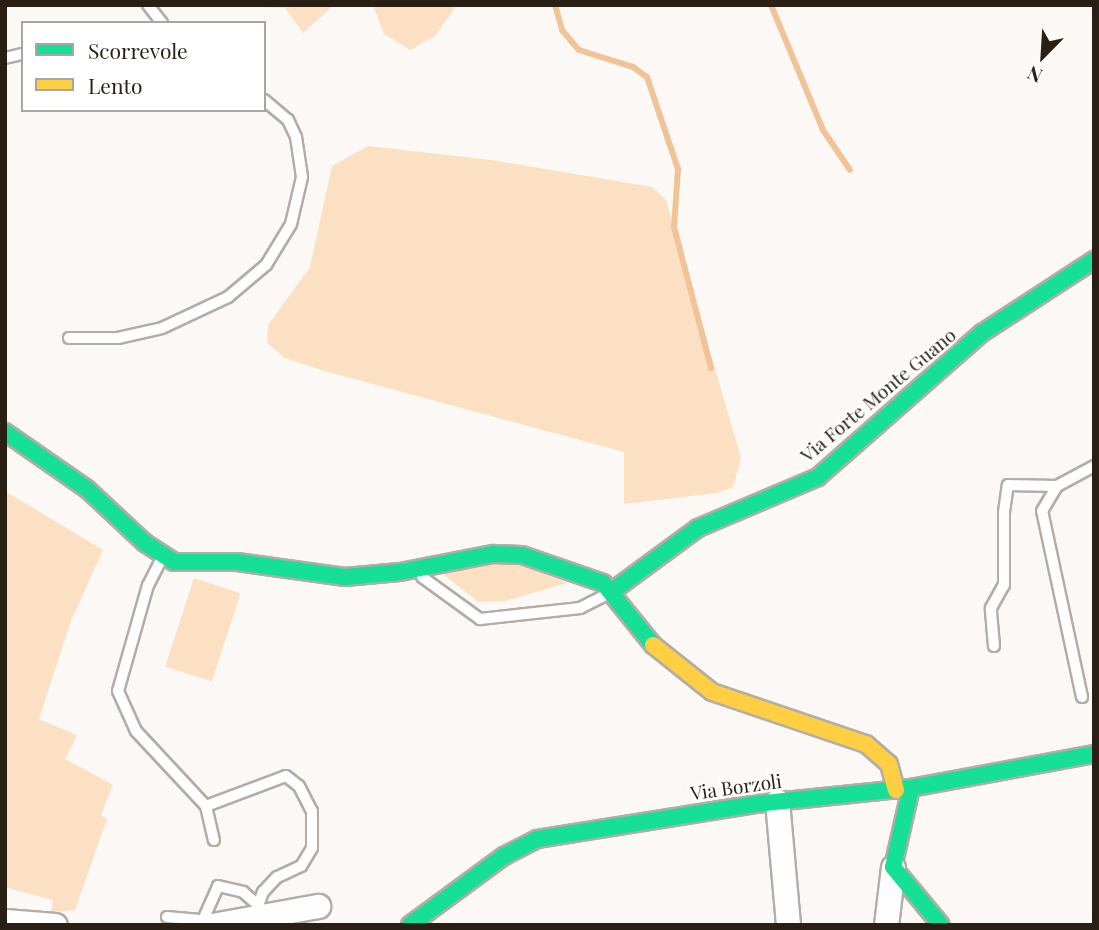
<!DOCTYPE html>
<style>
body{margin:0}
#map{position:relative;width:1099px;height:930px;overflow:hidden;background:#fbf8f5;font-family:"Playfair Display",serif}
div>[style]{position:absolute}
.green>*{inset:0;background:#fce0c4;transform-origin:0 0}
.stream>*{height:6px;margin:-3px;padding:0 3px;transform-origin:3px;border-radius:3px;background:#f0c496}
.roads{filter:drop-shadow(2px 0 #b2ada6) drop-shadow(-2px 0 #b2ada6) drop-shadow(0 2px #b2ada6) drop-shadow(0 -2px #b2ada6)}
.lane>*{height:10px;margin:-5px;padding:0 5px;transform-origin:5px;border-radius:5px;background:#fefefe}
.street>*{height:23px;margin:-11.5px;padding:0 11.5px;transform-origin:11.5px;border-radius:11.5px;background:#fefefe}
.fast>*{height:16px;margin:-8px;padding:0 8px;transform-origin:8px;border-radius:8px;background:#16e098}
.slow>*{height:16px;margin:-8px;padding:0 8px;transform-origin:8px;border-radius:8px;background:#ffcf43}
span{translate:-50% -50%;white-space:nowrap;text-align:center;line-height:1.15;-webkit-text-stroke:5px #fff;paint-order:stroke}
.street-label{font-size:19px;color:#291f14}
.frame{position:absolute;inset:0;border:7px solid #291f14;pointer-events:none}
.legend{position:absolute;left:21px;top:21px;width:245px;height:91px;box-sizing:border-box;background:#fff;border:2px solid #a9a5a1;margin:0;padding:9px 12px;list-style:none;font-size:21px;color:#291f14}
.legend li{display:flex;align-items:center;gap:14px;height:35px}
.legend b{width:35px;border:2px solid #a9a5a1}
.north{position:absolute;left:1008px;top:21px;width:70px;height:70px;-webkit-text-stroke:5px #fff;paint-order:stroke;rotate:204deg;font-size:19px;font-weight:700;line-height:28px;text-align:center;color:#291f14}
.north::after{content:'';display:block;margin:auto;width:24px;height:32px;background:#291f14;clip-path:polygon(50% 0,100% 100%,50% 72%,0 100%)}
</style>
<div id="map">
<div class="green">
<div style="clip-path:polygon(207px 5px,334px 5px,303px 33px,285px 8px)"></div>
<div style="clip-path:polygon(373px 5px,457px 5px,435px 36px,410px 50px,384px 34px)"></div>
<div style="clip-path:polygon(368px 146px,491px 160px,652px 187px,666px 200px,741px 458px,733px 487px,717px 493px,624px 504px,624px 452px,321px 370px,285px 358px,267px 343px,268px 325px,310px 267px,332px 166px)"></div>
<div style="clip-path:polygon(5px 491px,103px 550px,71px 621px,39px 719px,77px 735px,65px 759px,113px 785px,101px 815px,107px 819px,75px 910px,51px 912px,53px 900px,8px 888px,5px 891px)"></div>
<div style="clip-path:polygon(493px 554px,567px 583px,505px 601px,478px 602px,437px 569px)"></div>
<div style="left:194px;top:578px;width:49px;height:93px;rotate:18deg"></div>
</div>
<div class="stream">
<div style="left:555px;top:5px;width:26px;rotate:74deg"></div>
<div style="left:562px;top:30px;width:26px;rotate:50deg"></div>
<div style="left:579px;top:50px;width:57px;rotate:17.5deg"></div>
<div style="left:633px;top:67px;width:17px;rotate:36deg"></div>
<div style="left:647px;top:77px;width:97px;rotate:71.4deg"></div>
<div style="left:678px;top:169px;width:58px;rotate:93.9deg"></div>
<div style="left:674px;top:227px;width:146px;rotate:75.3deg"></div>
<div style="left:771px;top:5px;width:135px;rotate:67.4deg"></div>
<div style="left:823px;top:130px;width:48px;rotate:56deg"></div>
</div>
<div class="roads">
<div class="lane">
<div style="left:148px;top:5px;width:23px;rotate:52deg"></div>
<div style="left:5px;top:58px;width:18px;rotate:-13deg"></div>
<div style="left:69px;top:338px;width:49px"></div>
<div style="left:118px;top:338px;width:45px;rotate:-12.8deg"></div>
<div style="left:162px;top:328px;width:73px;rotate:-25.2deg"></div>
<div style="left:228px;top:297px;width:50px;rotate:-40.1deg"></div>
<div style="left:266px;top:265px;width:48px;rotate:-58.6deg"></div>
<div style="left:291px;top:224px;width:48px;rotate:-76.8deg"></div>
<div style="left:302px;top:177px;width:40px;rotate:-98.5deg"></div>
<div style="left:296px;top:137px;width:19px;rotate:-115deg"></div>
<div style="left:288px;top:120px;width:31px;rotate:-140deg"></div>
<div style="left:163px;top:556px;width:33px;rotate:117deg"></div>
<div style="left:148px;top:585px;width:110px;rotate:105.8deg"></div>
<div style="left:118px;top:691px;width:44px;rotate:65.8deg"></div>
<div style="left:136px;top:731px;width:103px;rotate:47deg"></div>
<div style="left:206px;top:806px;width:85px;rotate:-20.6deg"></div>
<div style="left:286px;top:776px;width:16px;rotate:38deg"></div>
<div style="left:299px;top:786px;width:28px;rotate:63deg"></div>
<div style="left:312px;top:811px;width:37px;rotate:90deg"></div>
<div style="left:312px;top:848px;width:21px;rotate:121deg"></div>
<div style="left:301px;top:866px;width:26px;rotate:155deg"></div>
<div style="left:277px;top:877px;width:21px;rotate:133deg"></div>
<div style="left:263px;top:892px;width:27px;rotate:110deg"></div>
<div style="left:422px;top:577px;width:72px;rotate:35.9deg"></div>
<div style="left:480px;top:619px;width:101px;rotate:-6.3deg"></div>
<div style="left:580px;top:608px;width:31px;rotate:-27deg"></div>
<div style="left:994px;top:646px;width:38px;rotate:-95deg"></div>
<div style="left:991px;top:608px;width:26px;rotate:-61deg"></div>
<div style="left:1004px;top:585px;width:73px;rotate:-90deg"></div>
<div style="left:1004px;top:512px;width:27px;rotate:-82deg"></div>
<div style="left:1008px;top:485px;width:49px;rotate:1.2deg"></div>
<div style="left:1082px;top:697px;width:190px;rotate:-102.1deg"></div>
<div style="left:1042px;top:511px;width:29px;rotate:-59deg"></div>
<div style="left:1057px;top:486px;width:42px;rotate:-28.4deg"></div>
<div style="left:206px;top:806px;width:35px;rotate:77deg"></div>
<div style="left:167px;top:917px;width:36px;rotate:5deg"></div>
<div style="left:203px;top:920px;width:37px;rotate:-66deg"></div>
<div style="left:218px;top:886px;width:26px;rotate:13deg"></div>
<div style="left:243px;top:892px;width:18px;rotate:41deg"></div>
</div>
<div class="street">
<div style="left:777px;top:801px;width:124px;rotate:84.9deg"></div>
<div style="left:5px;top:921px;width:50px;rotate:4.6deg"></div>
<div style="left:212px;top:925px;width:108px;rotate:-10.2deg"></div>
<div style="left:886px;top:925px;width:58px;rotate:-83.1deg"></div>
</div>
<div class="fast">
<div style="left:5px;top:432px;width:100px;rotate:34.8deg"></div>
<div style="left:87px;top:489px;width:79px;rotate:43deg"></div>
<div style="left:145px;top:543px;width:35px;rotate:33deg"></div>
<div style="left:174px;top:562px;width:63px"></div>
<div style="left:237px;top:562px;width:109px;rotate:7.9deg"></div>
<div style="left:345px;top:577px;width:55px;rotate:-5.2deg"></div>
<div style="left:400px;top:572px;width:95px;rotate:-11deg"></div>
<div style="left:493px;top:554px;width:29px;rotate:2deg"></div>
<div style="left:522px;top:555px;width:86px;rotate:19.1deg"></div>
<div style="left:603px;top:583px;width:80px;rotate:51.1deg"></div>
<div style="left:611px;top:592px;width:108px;rotate:-36.3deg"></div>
<div style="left:698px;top:528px;width:130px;rotate:-23deg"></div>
<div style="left:818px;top:477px;width:218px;rotate:-41.3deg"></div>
<div style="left:982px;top:333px;width:134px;rotate:-33.1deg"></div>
<div style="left:911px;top:788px;width:81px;rotate:102.8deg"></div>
<div style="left:893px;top:867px;width:75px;rotate:50.4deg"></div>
<div style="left:410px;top:925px;width:117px;rotate:-36.3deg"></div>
<div style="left:504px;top:856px;width:37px;rotate:-27deg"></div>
<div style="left:537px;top:839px;width:221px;rotate:-9.1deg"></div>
<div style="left:755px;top:804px;width:157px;rotate:-5.9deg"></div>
<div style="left:911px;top:788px;width:186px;rotate:-10.5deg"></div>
</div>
<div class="slow">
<div style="left:653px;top:645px;width:75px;rotate:38.5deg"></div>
<div style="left:712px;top:692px;width:163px;rotate:18.7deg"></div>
<div style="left:866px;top:744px;width:30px;rotate:41deg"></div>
<div style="left:889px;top:764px;width:27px;rotate:75deg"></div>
</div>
</div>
<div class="street-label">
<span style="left:878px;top:395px;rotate:-40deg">Via Forte Monte Guano</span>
<span style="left:736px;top:787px;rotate:-8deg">Via Borzoli</span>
</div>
<div class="frame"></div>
<ul class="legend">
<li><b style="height:9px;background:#16e098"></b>Scorrevole</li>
<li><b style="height:9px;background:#ffcf43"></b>Lento</li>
</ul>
<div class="north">N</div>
</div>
